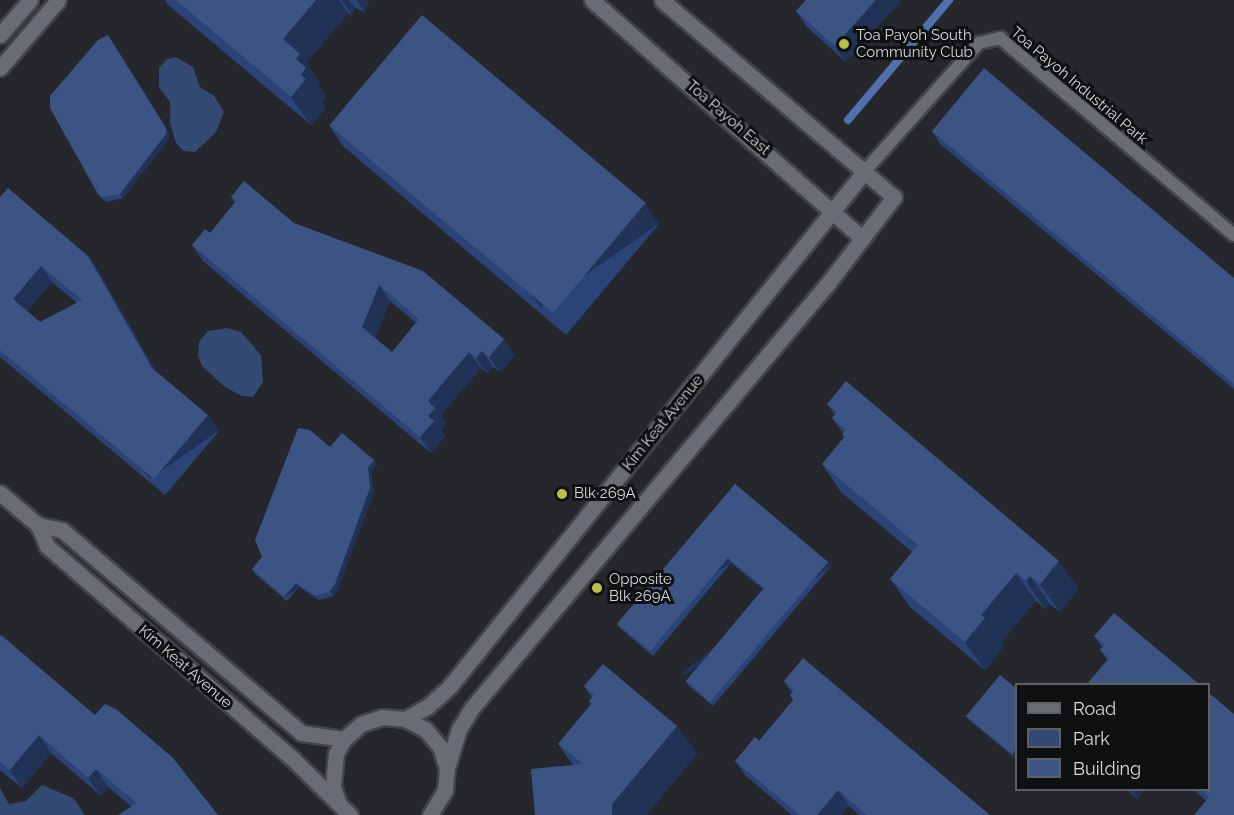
<!DOCTYPE html>
<style>
body{margin:0}
#map{position:relative;width:1234px;height:815px;overflow:hidden;background:#25272c;font-family:Raleway,sans-serif}
div>[style]{position:absolute}
.green>*{inset:0;background:#334a75}
.stream>*{height:8px;margin:-4px;padding:0 4px;transform-origin:4px;border-radius:4px;background:#5171ae}
.roads{filter:drop-shadow(2px 0 #424447) drop-shadow(-2px 0 #424447) drop-shadow(0 2px #424447) drop-shadow(0 -2px #424447)}
.lane>*{height:12px;margin:-6px;padding:0 6px;transform-origin:6px;border-radius:6px;background:#696c72}
.street>*{height:15px;margin:-7.5px;padding:0 7.5px;transform-origin:7.5px;border-radius:7.5px;background:#696c72}
.wall>*{inset:0;background:#2a4478}
.shaded-wall>*{inset:0;background:#203255;transform-origin:0 0}
.building>*{inset:0;background:#3c5483;transform-origin:0 0}
.dots>*{width:16px;height:16px;translate:-50% -50%;box-sizing:border-box;border:3px solid #0f1012;border-radius:50%}
span{translate:-50% -50%;white-space:nowrap;text-align:center;line-height:1.15;-webkit-text-stroke:6px #0f1012;paint-order:stroke}
.poi-label{font-size:15px;color:#d5d7da}
.left{translate:0 -50%;text-align:left}
.street-label{font-size:15px;color:#d5d7da}
.legend{position:absolute;left:1015px;top:683px;width:195px;height:108px;box-sizing:border-box;background:#0f1012;border:2px solid #5e6062;margin:0;padding:8px 10px;list-style:none;font-size:18px;color:#d5d7da}
.legend li{display:flex;align-items:center;gap:12px;height:30px}
.legend b{width:30px;border:2px solid #5e6062}
</style>
<div id="map">
<div class="green">
<div style="clip-path:polygon(176px 57px,193px 67px,200px 87px,214px 96px,224px 112px,216px 132px,195px 152px,184px 151px,176px 143px,170px 123px,170px 102px,159px 87px,159px 68px,167px 59px)"></div>
<div style="clip-path:polygon(227px 328px,241px 332px,261px 355px,263px 382px,253px 397px,242px 396px,225px 387px,202px 366px,198px 355px,199px 342px,208px 331px)"></div>
<div style="clip-path:polygon(42px 785px,73px 798px,85px 815px,0 815px,0 788px,9px 804px,26px 801px)"></div>
</div>
<div class="stream">
<div style="left:848px;top:120px;width:157px;rotate:-49.9deg"></div>
</div>
<div class="roads">
<div class="lane">
<div style="left:864px;top:172px;width:173px;rotate:-48.3deg"></div>
<div style="left:979px;top:43px;width:22px;rotate:-13deg"></div>
<div style="left:1000px;top:38px;width:306px;rotate:40.1deg"></div>
</div>
<div class="street">
<div style="left:592px;top:0;width:360px;rotate:41.4deg"></div>
<div style="left:0;top:35px;width:46px;rotate:-49.4deg"></div>
<div style="left:0;top:68px;width:89px;rotate:-49.5deg"></div>
<div style="left:0;top:493px;width:50px;rotate:40.1deg"></div>
<div style="left:38px;top:525px;width:23px;rotate:67deg"></div>
<div style="left:47px;top:546px;width:325px;rotate:40.9deg"></div>
<div style="left:293px;top:759px;width:80px;rotate:44.5deg"></div>
<div style="left:38px;top:525px;width:25px;rotate:12deg"></div>
<div style="left:62px;top:530px;width:314px;rotate:40.3deg"></div>
<div style="left:301px;top:733px;width:43px;rotate:7.9deg"></div>
<div style="left:405px;top:719px;width:25px;rotate:-29deg"></div>
<div style="left:427px;top:707px;width:31px;rotate:-42deg"></div>
<div style="left:450px;top:686px;width:660px;rotate:-51.15deg"></div>
<div style="left:338px;top:801px;width:15px;rotate:-110deg"></div>
<div style="left:333px;top:787px;width:34px;rotate:-85deg"></div>
<div style="left:336px;top:753px;width:16px;rotate:-60deg"></div>
<div style="left:344px;top:739px;width:23px;rotate:-41deg"></div>
<div style="left:361px;top:724px;width:22px;rotate:-18deg"></div>
<div style="left:382px;top:717px;width:23px;rotate:5deg"></div>
<div style="left:405px;top:719px;width:22px;rotate:27deg"></div>
<div style="left:425px;top:729px;width:23px;rotate:50deg"></div>
<div style="left:440px;top:747px;width:22px;rotate:72deg"></div>
<div style="left:430px;top:815px;width:29px;rotate:-59deg"></div>
<div style="left:445px;top:790px;width:22px;rotate:-85deg"></div>
<div style="left:447px;top:768px;width:39px;rotate:-73deg"></div>
<div style="left:458px;top:731px;width:26px;rotate:-59deg"></div>
<div style="left:471px;top:709px;width:557px;rotate:-50.02deg"></div>
<div style="left:829px;top:282px;width:107px;rotate:-52.6deg"></div>
<div style="left:894px;top:197px;width:304px;rotate:-139.7deg"></div>
</div>
</div>
<div class="wall">
<div style="clip-path:polygon(165px 0,369px 0,365px 12px,355px 8px,352px 15px,348px 13px,306px 63px,320px 83px,318px 85px,326px 96px,322px 102px,326px 108px,311px 125px,168px 5px)"></div>
<div style="clip-path:polygon(806px 0,846px 62px,807px 27px,796px 11px)"></div>
<div style="clip-path:polygon(329px 125px,659px 224px,566px 335px,343px 146px)"></div>
<div style="clip-path:polygon(932px 131px,1234px 278px,1234px 389px,940px 144px)"></div>
<div style="clip-path:polygon(169px 132px,169px 139px,123px 198px,107px 202px,101px 198px,98px 194px)"></div>
<div style="clip-path:polygon(evenodd,0 197px,88px 256px,99px 272px,156px 371px,219px 431px,165px 495px,0 357px,0 197px,52px 282px,77px 303px,40px 322px,27px 311px,52px 282px)"></div>
<div style="clip-path:polygon(evenodd,231px 197px,294px 223px,515px 355px,500px 372px,493px 367px,487px 373px,481px 368px,441px 415px,446px 423px,441px 430px,445px 436px,431px 453px,203px 261px,192px 245px,210px 233px,235px 203px,231px 197px,390px 301px,416px 323px,392px 352px,375px 338px,390px 301px)"></div>
<div style="clip-path:polygon(827px 404px,1079px 589px,1060px 612px,1050px 604px,1045px 609px,1036px 601px,1001px 642px,1004px 646px,985px 670px,910px 607px,890px 579px,912px 552px,841px 492px,822px 464px,844px 437px,842px 434px,843px 433px,832px 418px,835px 415px)"></div>
<div style="clip-path:polygon(330px 447px,374px 460px,377px 465px,371px 473px,374px 492px,338px 589px,334px 596px,319px 600px,299px 587px,287px 601px,255px 574px,252px 569px,262px 557px)"></div>
<div style="clip-path:polygon(735px 484px,828px 562px,831px 566px,713px 706px,689px 686px,686px 681px,763px 589px,731px 563px,653px 656px,620px 628px,617px 624px)"></div>
<div style="clip-path:polygon(1094px 636px,1199px 684px,1107px 660px,1100px 650px,1102px 647px)"></div>
<div style="clip-path:polygon(0 637px,95px 715px,218px 815px,131px 806px,108px 787px,101px 796px,51px 753px,22px 788px,0 770px)"></div>
<div style="clip-path:polygon(784px 681px,990px 815px,859px 815px,849px 806px,842px 815px,792px 815px,746px 776px,735px 761px,759px 741px,793px 700px,790px 695px,792px 693px)"></div>
<div style="clip-path:polygon(584px 686px,677px 726px,697px 754px,646px 815px,535px 815px,573px 765px,558px 744px,591px 704px,589px 701px,592px 698px)"></div>
<div style="clip-path:polygon(1017px 689px,1017px 756px,1015px 758px,969px 720px,966px 716px)"></div>
<div style="clip-path:polygon(1126px 789px,1144px 789px,1137px 799px)"></div>
<div style="clip-path:polygon(1193px 789px,1209px 789px,1234px 815px,1206px 801px)"></div>
</div>
<div class="shaded-wall">
<div style="clip-path:polygon(316px 0,339px 0,348px 13px,306px 63px,320px 83px,318px 85px,326px 96px,322px 102px,326px 108px,311px 125px,291px 97px,301px 75px,283px 39px)"></div>
<div style="clip-path:polygon(342px 0,349px 0,355px 8px,352px 15px)"></div>
<div style="clip-path:polygon(357px 0,369px 0,365px 12px)"></div>
<div style="clip-path:polygon(876px 0,902px 0,846px 62px,835px 46px)"></div>
<div style="clip-path:polygon(108px 35px,169px 132px,169px 139px,123px 198px,120px 194px)"></div>
<div style="left:645px;top:204px;width:24px;height:145px;rotate:55deg"></div>
<div style="clip-path:polygon(88px 256px,99px 272px,163px 383px,152px 368px)"></div>
<div style="clip-path:polygon(41px 266px,52px 282px,24px 315px,13px 299px)"></div>
<div style="clip-path:polygon(379px 285px,390px 301px,373px 343px,362px 327px)"></div>
<div style="clip-path:polygon(504px 339px,515px 355px,500px 372px,489px 357px)"></div>
<div style="clip-path:polygon(482px 351px,493px 367px,487px 373px,476px 358px)"></div>
<div style="clip-path:polygon(469px 352px,481px 368px,441px 415px,446px 423px,441px 430px,445px 436px,431px 453px,420px 437px,428px 416px,428px 401px)"></div>
<div style="left:208px;top:415px;width:19px;height:84px;rotate:55deg"></div>
<div style="clip-path:polygon(374px 460px,377px 465px,371px 473px,374px 492px,338px 589px,334px 596px,330px 591px,368px 468px)"></div>
<div style="left:728px;top:558px;width:6px;height:121px;rotate:59deg"></div>
<div style="clip-path:polygon(1059px 561px,1079px 589px,1060px 612px,1040px 584px)"></div>
<div style="left:828px;top:562px;width:5px;height:183px;rotate:53deg"></div>
<div style="clip-path:polygon(1016px 573px,1036px 601px,1001px 642px,1004px 646px,985px 670px,965px 642px,981px 615px)"></div>
<div style="clip-path:polygon(1030px 576px,1050px 604px,1045px 609px,1026px 581px)"></div>
<div style="left:296px;top:583px;width:5px;height:18px;rotate:53deg"></div>
<div style="clip-path:polygon(677px 726px,697px 754px,646px 815px,612px 815px,612px 804px)"></div>
<div style="clip-path:polygon(39px 735px,51px 753px,22px 788px,10px 770px)"></div>
<div style="clip-path:polygon(1017px 748px,1017px 756px,1015px 758px,1012px 754px)"></div>
<div style="clip-path:polygon(96px 769px,108px 787px,101px 796px,88px 778px)"></div>
<div style="clip-path:polygon(1130px 789px,1144px 789px,1137px 799px)"></div>
<div style="clip-path:polygon(838px 790px,849px 806px,842px 815px,817px 815px)"></div>
</div>
<div class="building">
<div style="clip-path:polygon(176px 0,316px 0,283px 39px,300px 54px,296px 59px,306px 68px,301px 75px,306px 79px,291px 97px)"></div>
<div style="clip-path:polygon(806px 0,876px 0,835px 46px,796px 11px)"></div>
<div style="left:422px;top:15px;width:292px;height:144px;rotate:40deg"></div>
<div style="clip-path:polygon(108px 35px,166px 128px,166px 134px,120px 194px,104px 197px,98px 194px,50px 108px,50px 96px,98px 40px)"></div>
<div style="clip-path:polygon(984px 68px,1234px 278px,1234px 384px,932px 131px)"></div>
<div style="clip-path:polygon(evenodd,244px 181px,294px 223px,423px 271px,504px 339px,489px 357px,482px 351px,476px 358px,469px 352px,428px 401px,435px 408px,428px 416px,434px 421px,420px 437px,192px 245px,205px 229px,210px 233px,236px 201px,231px 197px,244px 181px,379px 285px,419px 319px,392px 352px,362px 327px,379px 285px)"></div>
<div style="clip-path:polygon(evenodd,8px 188px,88px 256px,152px 368px,208px 415px,154px 479px,0 350px,0 225px,1px 224px,0 223px,0 197px,8px 188px,41px 266px,82px 300px,40px 322px,13px 299px,41px 266px)"></div>
<div style="clip-path:polygon(846px 381px,1059px 561px,1040px 584px,1030px 576px,1026px 581px,1016px 573px,981px 615px,985px 618px,965px 642px,890px 579px,918px 545px,822px 464px,845px 437px,842px 434px,846px 430px,832px 418px,837px 412px,827px 404px)"></div>
<div style="clip-path:polygon(298px 428px,310px 430px,330px 447px,342px 433px,374px 460px,368px 468px,370px 488px,335px 584px,330px 591px,316px 596px,296px 583px,284px 597px,252px 569px,262px 557px,255px 540px)"></div>
<div style="clip-path:polygon(735px 484px,828px 562px,710px 702px,686px 681px,764px 588px,728px 558px,650px 651px,617px 624px)"></div>
<div style="clip-path:polygon(1114px 613px,1199px 684px,1087px 684px,1109px 658px,1100px 650px,1105px 645px,1094px 636px)"></div>
<div style="clip-path:polygon(1px 635px,95px 715px,105px 704px,116px 709px,173px 758px,218px 815px,118px 815px,137px 803px,96px 769px,88px 778px,39px 735px,10px 770px,0 762px,0 637px)"></div>
<div style="clip-path:polygon(803px 658px,990px 815px,867px 815px,838px 790px,817px 815px,800px 815px,735px 761px,755px 737px,759px 741px,794px 699px,790px 695px,794px 690px,784px 681px)"></div>
<div style="clip-path:polygon(603px 664px,677px 726px,612px 804px,612px 815px,535px 815px,531px 769px,583px 764px,558px 744px,592px 703px,589px 701px,594px 695px,584px 686px)"></div>
<div style="clip-path:polygon(1000px 675px,1017px 689px,1017px 748px,1012px 754px,966px 716px)"></div>
<div style="clip-path:polygon(1209px 693px,1234px 714px,1234px 815px,1194px 815px,1209px 797px,1201px 789px,1209px 789px)"></div>
</div>
<div class="dots">
<div style="left:844px;top:44px;background:#b9c046"></div>
<div style="left:562px;top:494px;background:#b9c046"></div>
<div style="left:597px;top:588px;background:#b9c046"></div>
</div>
<div class="poi-label">
<span class="left" style="left:856px;top:44px">Toa Payoh South<br>Community Club</span>
<span class="left" style="left:574px;top:494px">Blk 269A</span>
<span class="left" style="left:609px;top:588px">Opposite<br>Blk 269A</span>
</div>
<div class="street-label">
<span style="left:1079px;top:86px;rotate:40deg">Toa Payoh Industrial Park</span>
<span style="left:728px;top:118px;rotate:41deg">Toa Payoh East</span>
<span style="left:663px;top:423px;rotate:-51deg">Kim Keat Avenue</span>
<span style="left:185px;top:667px;rotate:41deg">Kim Keat Avenue</span>
</div>
<ul class="legend">
<li><b style="height:8px;background:#696c72"></b>Road</li>
<li><b style="height:16px;background:#334a75"></b>Park</li>
<li><b style="height:16px;background:#3c5483"></b>Building</li>
</ul>
</div>
